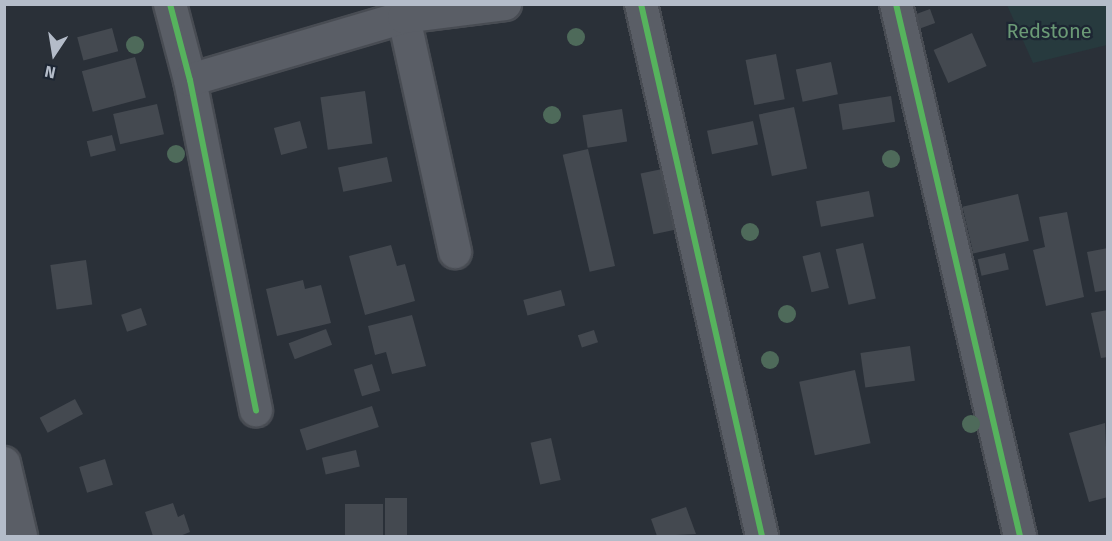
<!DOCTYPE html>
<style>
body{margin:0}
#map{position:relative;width:1112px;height:541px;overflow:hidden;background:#2a3038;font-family:"Fira Sans",sans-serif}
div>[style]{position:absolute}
.green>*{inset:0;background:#273a3e}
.building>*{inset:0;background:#444950;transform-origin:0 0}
.roads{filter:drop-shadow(2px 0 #484c53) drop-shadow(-2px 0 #484c53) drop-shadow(0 2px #484c53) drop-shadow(0 -2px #484c53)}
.minor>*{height:32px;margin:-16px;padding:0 16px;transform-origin:16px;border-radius:16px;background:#5a5e66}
.cycleway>*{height:6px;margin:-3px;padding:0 3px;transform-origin:3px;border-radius:3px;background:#56b35d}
.trees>*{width:18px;height:18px;margin:-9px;border-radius:50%;background:#4e6a5a}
span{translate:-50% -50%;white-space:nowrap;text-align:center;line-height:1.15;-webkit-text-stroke:4.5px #1d2633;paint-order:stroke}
.park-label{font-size:20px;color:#6b9a76}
.frame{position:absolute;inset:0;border:6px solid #b4bcc9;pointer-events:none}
.north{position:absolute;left:24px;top:24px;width:60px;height:60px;-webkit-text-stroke:4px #1d2633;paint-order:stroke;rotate:192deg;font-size:16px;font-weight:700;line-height:24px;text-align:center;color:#b4bcc9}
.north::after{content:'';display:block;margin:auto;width:21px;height:27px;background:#b4bcc9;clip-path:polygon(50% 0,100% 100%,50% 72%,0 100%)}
</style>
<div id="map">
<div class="green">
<div style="clip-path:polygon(1007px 5px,1107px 5px,1107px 45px,1033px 63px)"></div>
</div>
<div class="building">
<div style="left:930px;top:9px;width:15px;height:16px;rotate:70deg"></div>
<div style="left:112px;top:28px;width:24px;height:36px;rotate:75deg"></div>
<div style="left:972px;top:33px;width:36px;height:42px;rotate:66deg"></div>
<div style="left:776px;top:54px;width:46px;height:31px;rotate:79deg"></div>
<div style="left:135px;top:57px;width:42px;height:55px;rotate:75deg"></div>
<div style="left:831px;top:62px;width:33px;height:36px;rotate:78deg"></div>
<div style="left:365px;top:91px;width:53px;height:45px;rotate:82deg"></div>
<div style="left:891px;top:96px;width:26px;height:53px;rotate:81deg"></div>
<div style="left:157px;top:104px;width:31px;height:45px;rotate:77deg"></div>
<div style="left:794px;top:107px;width:63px;height:36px;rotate:78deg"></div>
<div style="left:622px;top:109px;width:33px;height:40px;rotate:81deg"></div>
<div style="left:300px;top:121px;width:28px;height:27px;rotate:75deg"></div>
<div style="left:753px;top:121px;width:24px;height:47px;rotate:78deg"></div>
<div style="left:112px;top:135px;width:16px;height:26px;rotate:76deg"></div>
<div style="left:588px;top:149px;width:120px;height:26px;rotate:77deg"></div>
<div style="left:387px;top:157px;width:25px;height:50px;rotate:78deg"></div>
<div style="left:667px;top:168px;width:62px;height:27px;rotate:78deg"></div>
<div style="left:869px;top:191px;width:26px;height:54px;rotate:79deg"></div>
<div style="left:1018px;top:194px;width:48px;height:57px;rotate:77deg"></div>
<div style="clip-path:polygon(1067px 212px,1084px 297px,1046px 306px,1033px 250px,1045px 247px,1039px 217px)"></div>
<div style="left:863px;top:243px;width:57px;height:28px;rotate:77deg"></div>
<div style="clip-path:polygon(391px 245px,397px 266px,405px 264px,415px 301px,365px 315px,349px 256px)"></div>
<div style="clip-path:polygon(1108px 248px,1108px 290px,1095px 292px,1087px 252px)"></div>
<div style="left:820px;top:252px;width:37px;height:18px;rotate:76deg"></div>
<div style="left:1005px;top:253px;width:17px;height:28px;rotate:77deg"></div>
<div style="left:86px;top:260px;width:45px;height:36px;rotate:82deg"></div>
<div style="clip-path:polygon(303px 280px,305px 289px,321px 285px,331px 323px,277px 336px,266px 289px)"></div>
<div style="left:561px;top:290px;width:16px;height:39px;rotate:75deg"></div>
<div style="left:141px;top:308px;width:18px;height:21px;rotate:71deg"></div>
<div style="clip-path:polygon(1108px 310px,1108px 357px,1101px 358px,1091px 313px)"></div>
<div style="clip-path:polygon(412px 315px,426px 366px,392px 374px,386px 352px,375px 355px,368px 326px)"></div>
<div style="left:326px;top:329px;width:17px;height:40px;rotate:69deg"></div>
<div style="left:594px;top:330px;width:13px;height:17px;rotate:72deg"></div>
<div style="left:910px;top:346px;width:35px;height:50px;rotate:82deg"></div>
<div style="left:372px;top:364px;width:28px;height:19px;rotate:73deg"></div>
<div style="left:855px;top:370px;width:75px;height:57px;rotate:78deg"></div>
<div style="left:75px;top:399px;width:17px;height:40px;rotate:62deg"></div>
<div style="left:372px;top:406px;width:22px;height:76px;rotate:72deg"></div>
<div style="clip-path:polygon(1105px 423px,1108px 497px,1089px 502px,1069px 433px)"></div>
<div style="left:551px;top:438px;width:43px;height:21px;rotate:77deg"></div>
<div style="left:356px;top:450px;width:17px;height:35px;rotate:77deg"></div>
<div style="left:105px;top:459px;width:27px;height:27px;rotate:73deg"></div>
<div style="left:385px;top:498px;width:22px;height:38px"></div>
<div style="clip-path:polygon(173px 503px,178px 517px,184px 514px,190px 532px,180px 536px,153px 536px,145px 512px)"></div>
<div style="left:345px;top:504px;width:38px;height:32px"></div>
<div style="clip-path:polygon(686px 507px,696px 534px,657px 536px,651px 519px)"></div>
</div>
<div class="roads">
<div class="minor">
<div style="left:170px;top:4px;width:79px;rotate:75.3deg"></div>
<div style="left:190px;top:80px;width:337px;rotate:78.7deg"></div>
<div style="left:401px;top:4px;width:254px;rotate:77.7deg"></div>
<div style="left:641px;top:4px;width:546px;rotate:77.19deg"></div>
<div style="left:896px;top:4px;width:546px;rotate:76.88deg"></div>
<div style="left:190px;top:80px;width:223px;rotate:-16.4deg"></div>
<div style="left:404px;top:17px;width:102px;rotate:-7.3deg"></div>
<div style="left:4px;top:463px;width:75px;rotate:76.9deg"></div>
</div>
</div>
<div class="cycleway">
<div style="left:170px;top:4px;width:79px;rotate:75.3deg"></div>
<div style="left:190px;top:80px;width:337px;rotate:78.7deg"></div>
<div style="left:641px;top:4px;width:546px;rotate:77.19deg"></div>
<div style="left:896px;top:4px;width:546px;rotate:76.88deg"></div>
</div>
<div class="trees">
<div style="left:576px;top:37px"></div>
<div style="left:135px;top:45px"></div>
<div style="left:552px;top:115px"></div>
<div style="left:176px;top:154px"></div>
<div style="left:891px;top:159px"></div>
<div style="left:750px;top:232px"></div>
<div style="left:787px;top:314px"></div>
<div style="left:770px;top:360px"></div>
<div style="left:971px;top:424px"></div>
</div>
<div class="park-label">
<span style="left:1049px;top:31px">Redstone</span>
</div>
<div class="frame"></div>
<div class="north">N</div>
</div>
